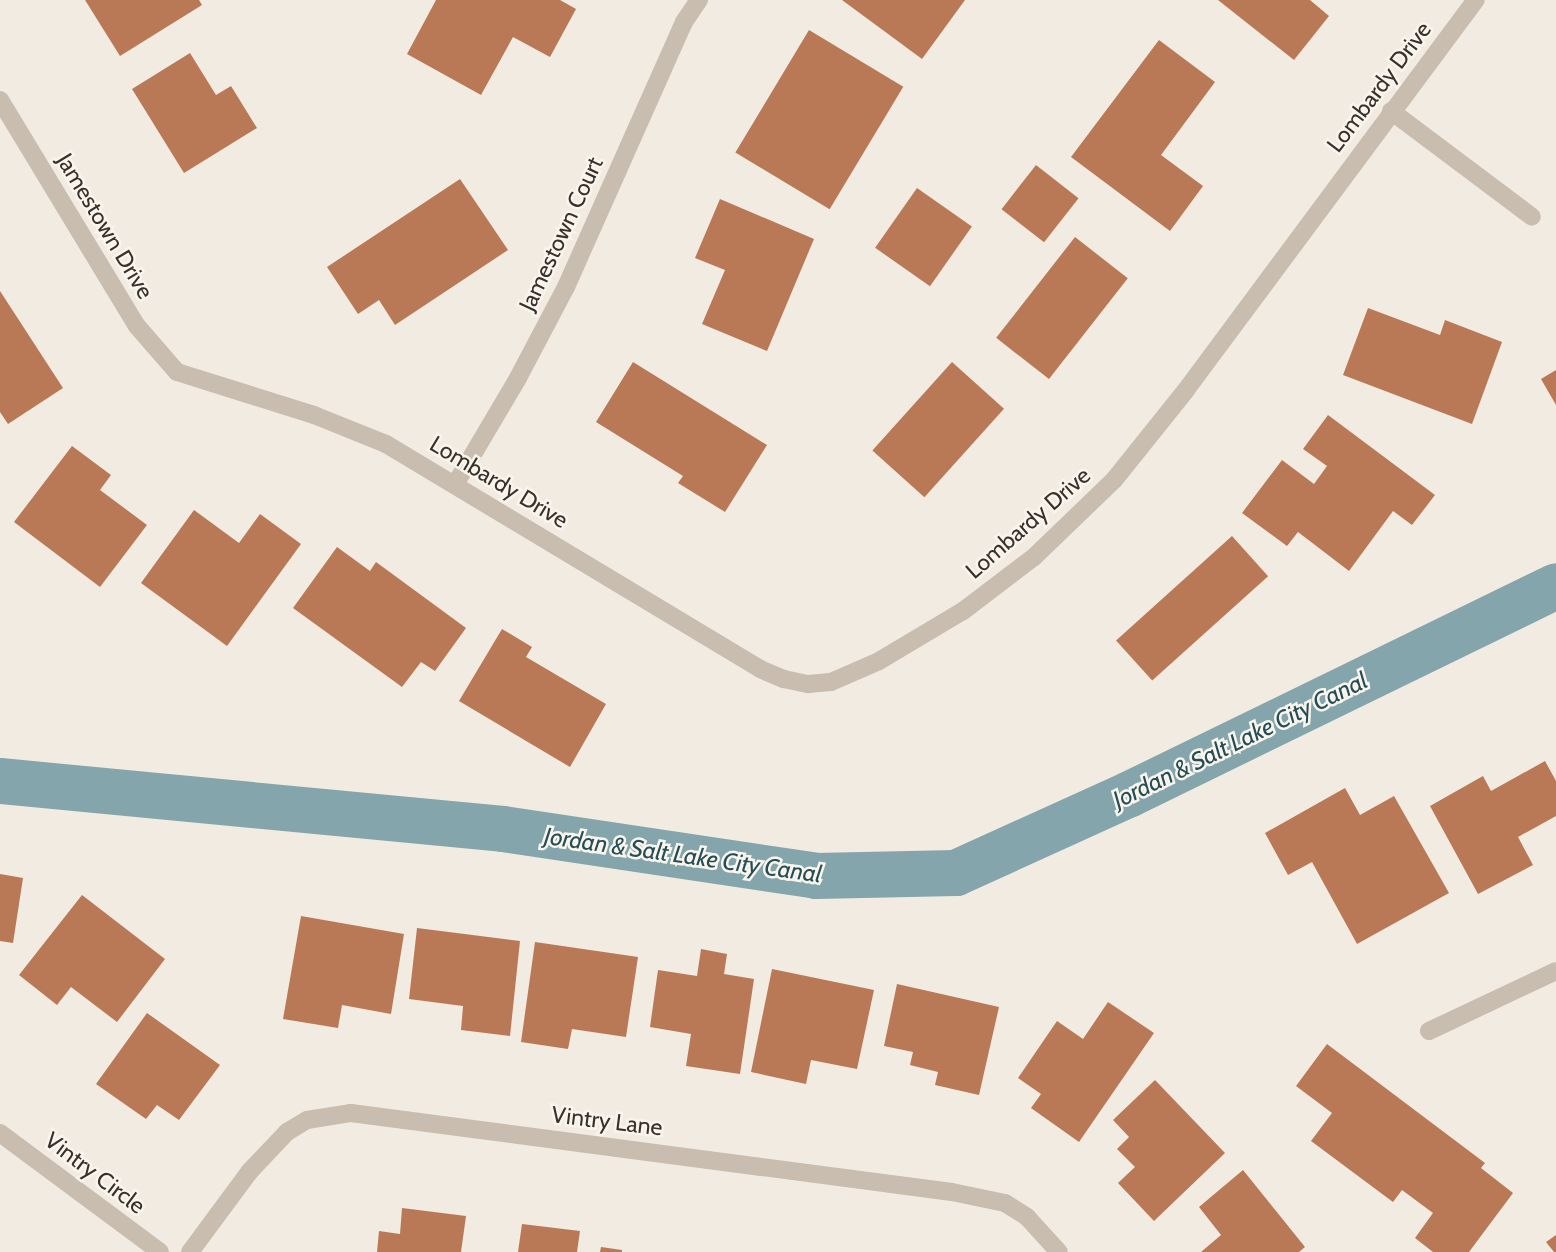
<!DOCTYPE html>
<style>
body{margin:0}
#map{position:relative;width:1556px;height:1252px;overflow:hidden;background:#f1ebe1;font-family:Cabin,sans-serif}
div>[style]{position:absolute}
.canal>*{height:46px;margin:-23px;padding:0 23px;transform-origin:23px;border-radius:23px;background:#83a5ab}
.building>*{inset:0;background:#ba7956;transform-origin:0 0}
.minor>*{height:18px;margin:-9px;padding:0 9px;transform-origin:9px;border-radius:9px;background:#c8bdae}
span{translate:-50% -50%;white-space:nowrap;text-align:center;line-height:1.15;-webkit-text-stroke:5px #f9f5ed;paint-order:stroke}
.street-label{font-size:23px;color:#38312b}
.water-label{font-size:24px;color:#254d55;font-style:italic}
</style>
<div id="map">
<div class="canal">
<div style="left:0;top:781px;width:505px;rotate:5.45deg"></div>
<div style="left:503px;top:829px;width:317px;rotate:8.5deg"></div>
<div style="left:816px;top:876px;width:140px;rotate:-1.2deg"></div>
<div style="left:956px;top:873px;width:189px;rotate:-24.4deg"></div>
<div style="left:1128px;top:795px;width:476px;rotate:-26deg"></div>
</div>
<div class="building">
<div style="clip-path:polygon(85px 0,199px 0,202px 5px,120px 56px)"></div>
<div style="clip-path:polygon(436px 0,560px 0,576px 9px,550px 57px,513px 37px,481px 95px,407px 54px)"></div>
<div style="clip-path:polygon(842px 0,965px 0,922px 59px)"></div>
<div style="clip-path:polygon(1218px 0,1310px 0,1329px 16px,1294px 60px)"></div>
<div style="left:809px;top:30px;width:110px;height:143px;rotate:31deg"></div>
<div style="clip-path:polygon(1159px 40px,1215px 82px,1161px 155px,1203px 186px,1170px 231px,1071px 157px)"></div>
<div style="clip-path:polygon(190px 53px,216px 95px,231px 86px,257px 128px,184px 173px,132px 89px)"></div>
<div style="left:1036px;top:165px;width:54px;height:56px;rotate:38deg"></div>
<div style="clip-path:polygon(460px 179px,508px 250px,395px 325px,379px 300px,358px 314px,327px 267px)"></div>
<div style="left:917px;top:188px;width:67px;height:73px;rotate:35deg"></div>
<div style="clip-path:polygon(720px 199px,814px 239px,767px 351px,702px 324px,725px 270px,695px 258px)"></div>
<div style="left:1075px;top:237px;width:67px;height:128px;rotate:38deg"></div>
<div style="clip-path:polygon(0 291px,63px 388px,8px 424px,0 412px)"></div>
<div style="clip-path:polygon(1368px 308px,1440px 335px,1445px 320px,1502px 342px,1472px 424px,1343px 375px)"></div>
<div style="clip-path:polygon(633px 362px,767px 445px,725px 512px,678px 483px,683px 476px,596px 422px)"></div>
<div style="left:952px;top:362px;width:70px;height:119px;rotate:42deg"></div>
<div style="clip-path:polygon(1556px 370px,1556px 405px,1541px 379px)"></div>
<div style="clip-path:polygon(1328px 415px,1435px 495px,1412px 525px,1393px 511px,1349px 571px,1298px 532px,1287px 546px,1242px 513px,1282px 460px,1314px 484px,1327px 466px,1303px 449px)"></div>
<div style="clip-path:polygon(72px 446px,111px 475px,100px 490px,147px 525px,100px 587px,14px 522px)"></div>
<div style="clip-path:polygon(194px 510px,239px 543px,260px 514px,301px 544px,227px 646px,141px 583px)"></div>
<div style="left:1232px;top:536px;width:54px;height:156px;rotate:48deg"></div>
<div style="clip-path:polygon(337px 547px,370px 571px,376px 562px,466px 628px,435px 671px,421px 662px,402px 687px,293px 608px)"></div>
<div style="clip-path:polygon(502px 629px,532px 647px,526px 657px,606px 704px,570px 767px,459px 701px)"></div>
<div style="clip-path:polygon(1545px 761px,1556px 781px,1556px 816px,1518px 837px,1533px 865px,1478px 894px,1430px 806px,1483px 776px,1491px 791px)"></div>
<div style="clip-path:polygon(1345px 788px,1360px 815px,1394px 796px,1449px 893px,1357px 944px,1312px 862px,1288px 875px,1265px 833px)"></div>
<div style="clip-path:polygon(0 874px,23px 878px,13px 943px,0 941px)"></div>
<div style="clip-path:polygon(82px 895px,165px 959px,117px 1022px,71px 987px,57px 1005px,19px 975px)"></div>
<div style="clip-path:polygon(301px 916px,404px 934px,391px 1014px,342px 1005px,338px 1028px,283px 1019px)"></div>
<div style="clip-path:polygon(417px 928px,520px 941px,510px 1036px,461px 1030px,463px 1006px,409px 999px)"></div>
<div style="clip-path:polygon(535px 942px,638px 957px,626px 1037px,572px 1029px,568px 1049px,521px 1042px)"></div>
<div style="clip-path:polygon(701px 949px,727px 954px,724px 974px,754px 979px,740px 1074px,686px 1066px,691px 1034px,650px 1027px,658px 970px,697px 976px)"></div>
<div style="clip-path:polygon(772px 969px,874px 990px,857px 1069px,811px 1060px,806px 1084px,751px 1072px)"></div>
<div style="clip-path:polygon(897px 984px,999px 1007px,979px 1095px,935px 1085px,938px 1072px,910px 1065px,913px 1052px,884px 1046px)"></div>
<div style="clip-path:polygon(1108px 1002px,1154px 1033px,1079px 1142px,1031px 1108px,1041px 1094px,1018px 1078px,1057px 1021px,1083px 1039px)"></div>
<div style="clip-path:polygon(147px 1013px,220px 1065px,179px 1120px,157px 1105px,146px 1119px,96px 1084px)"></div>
<div style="clip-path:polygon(1327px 1044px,1485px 1163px,1481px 1168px,1513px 1193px,1469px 1252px,1433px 1252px,1415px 1238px,1433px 1213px,1402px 1190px,1393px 1202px,1311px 1141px,1332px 1113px,1296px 1086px)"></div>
<div style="clip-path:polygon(1155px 1080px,1225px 1153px,1154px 1221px,1118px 1183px,1135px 1167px,1117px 1149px,1129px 1137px,1113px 1120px)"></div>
<div style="clip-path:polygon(1243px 1170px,1305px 1247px,1299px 1252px,1201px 1252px,1221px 1235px,1199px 1207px)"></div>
<div style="clip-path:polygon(402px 1208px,466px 1216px,461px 1252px,377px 1252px,379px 1231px,400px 1234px)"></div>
<div style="clip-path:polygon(522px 1224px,580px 1231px,577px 1252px,518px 1252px)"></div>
<div style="clip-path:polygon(1556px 1235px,1556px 1252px,1554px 1252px,1546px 1242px)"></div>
<div style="clip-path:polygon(601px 1247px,622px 1250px,622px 1252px,600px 1252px)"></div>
</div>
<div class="minor">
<div style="left:0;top:100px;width:264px;rotate:58.8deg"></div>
<div style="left:137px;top:326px;width:61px;rotate:49deg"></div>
<div style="left:177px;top:372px;width:144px;rotate:17.4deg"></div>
<div style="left:314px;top:415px;width:78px;rotate:21.9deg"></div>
<div style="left:386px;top:444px;width:436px;rotate:31deg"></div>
<div style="left:760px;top:669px;width:26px;rotate:23deg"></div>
<div style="left:784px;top:679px;width:25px;rotate:12deg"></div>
<div style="left:808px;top:684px;width:23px;rotate:-5deg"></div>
<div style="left:831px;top:682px;width:52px;rotate:-23.6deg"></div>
<div style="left:879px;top:661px;width:98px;rotate:-30.8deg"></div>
<div style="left:963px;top:611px;width:89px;rotate:-37.3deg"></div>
<div style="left:1034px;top:557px;width:111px;rotate:-43.9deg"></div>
<div style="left:1114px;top:480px;width:115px;rotate:-51.3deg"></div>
<div style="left:1186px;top:390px;width:486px;rotate:-53.4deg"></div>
<div style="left:1391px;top:111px;width:176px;rotate:36.9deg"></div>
<div style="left:456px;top:483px;width:122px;rotate:-59.4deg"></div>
<div style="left:518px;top:378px;width:103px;rotate:-62.2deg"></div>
<div style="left:566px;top:287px;width:290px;rotate:-66deg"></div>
<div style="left:684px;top:22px;width:27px;rotate:-56deg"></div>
<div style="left:1429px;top:1031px;width:140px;rotate:-25.3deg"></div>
<div style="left:0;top:1133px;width:199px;rotate:36.6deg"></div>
<div style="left:190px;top:1252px;width:101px;rotate:-53.5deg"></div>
<div style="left:250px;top:1171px;width:54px;rotate:-46.5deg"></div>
<div style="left:287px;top:1132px;width:23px;rotate:-31deg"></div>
<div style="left:307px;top:1120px;width:45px;rotate:-9deg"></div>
<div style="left:351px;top:1113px;width:606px;rotate:7.49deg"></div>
<div style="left:952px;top:1192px;width:54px;rotate:11.7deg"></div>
<div style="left:1005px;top:1203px;width:26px;rotate:32deg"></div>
<div style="left:1027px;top:1217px;width:47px;rotate:47.6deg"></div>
</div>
<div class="street-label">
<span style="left:1379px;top:87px;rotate:-53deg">Lombardy Drive</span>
<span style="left:105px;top:226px;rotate:59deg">Jamestown Drive</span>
<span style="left:561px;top:234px;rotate:-65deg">Jamestown Court</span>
<span style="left:499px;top:482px;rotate:31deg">Lombardy Drive</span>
<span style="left:1028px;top:523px;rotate:-41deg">Lombardy Drive</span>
<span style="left:607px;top:1121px;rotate:7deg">Vintry Lane</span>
<span style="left:95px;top:1173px;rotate:37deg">Vintry Circle</span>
</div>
<div class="water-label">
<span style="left:1240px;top:740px;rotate:-26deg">Jordan &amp; Salt Lake City Canal</span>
<span style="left:683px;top:855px;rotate:8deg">Jordan &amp; Salt Lake City Canal</span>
</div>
</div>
